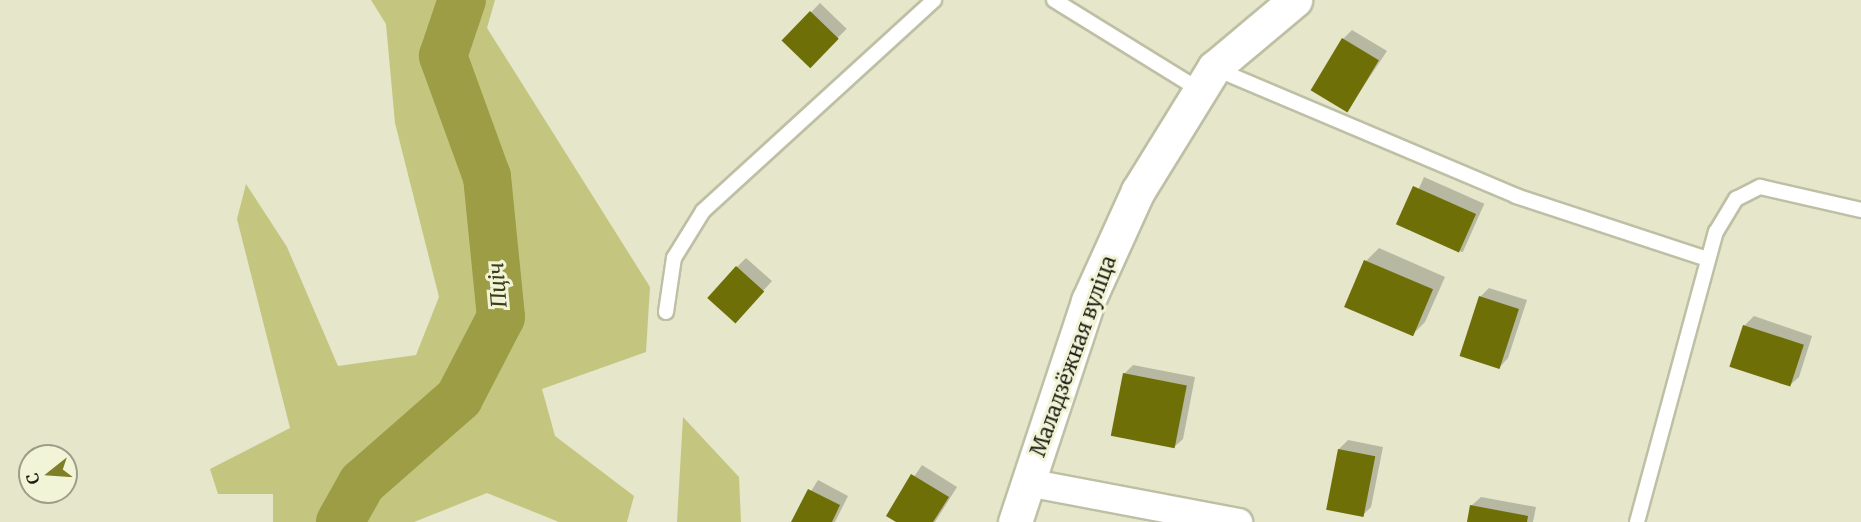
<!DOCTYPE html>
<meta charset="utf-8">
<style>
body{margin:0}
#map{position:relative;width:1861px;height:522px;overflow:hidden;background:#e5e6ca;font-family:Merriweather,serif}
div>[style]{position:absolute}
.green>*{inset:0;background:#c4c680}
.shadow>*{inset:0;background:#0003;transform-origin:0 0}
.river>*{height:48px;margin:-24px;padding:0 24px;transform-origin:24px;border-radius:24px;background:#9c9d45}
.building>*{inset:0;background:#6f6f08;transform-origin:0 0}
.roads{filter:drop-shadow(2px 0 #bebfa4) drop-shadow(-2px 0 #bebfa4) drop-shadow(0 2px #bebfa4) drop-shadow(0 -2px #bebfa4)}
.lane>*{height:14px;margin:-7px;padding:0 7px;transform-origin:7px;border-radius:7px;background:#fff}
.street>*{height:27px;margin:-13.5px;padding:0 13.5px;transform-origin:13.5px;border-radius:13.5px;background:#fff}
.secondary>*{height:33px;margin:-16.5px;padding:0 16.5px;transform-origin:16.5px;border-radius:16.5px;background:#fff}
span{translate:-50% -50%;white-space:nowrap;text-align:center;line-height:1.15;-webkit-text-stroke:6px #f2f4d7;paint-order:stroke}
.street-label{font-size:20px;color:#1e1e14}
.water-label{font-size:21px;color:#3c3d17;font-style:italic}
.north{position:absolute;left:18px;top:444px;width:60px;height:60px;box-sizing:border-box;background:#f2f4d7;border:2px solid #9d9e89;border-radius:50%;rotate:253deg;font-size:16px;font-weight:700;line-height:24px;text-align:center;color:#1e1e14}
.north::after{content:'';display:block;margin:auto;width:21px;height:27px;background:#7f7f28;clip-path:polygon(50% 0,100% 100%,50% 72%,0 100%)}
</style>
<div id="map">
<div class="green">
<div style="clip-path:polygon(371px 0,495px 0,487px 28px,650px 287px,646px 352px,542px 389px,555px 436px,634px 496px,627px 522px,559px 522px,487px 493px,414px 522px,273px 522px,273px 494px,218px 494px,210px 469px,290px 428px,237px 219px,246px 184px,287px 247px,338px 366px,416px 355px,439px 297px,395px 123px,386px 24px)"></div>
<div style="clip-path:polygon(683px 417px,739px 477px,741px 522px,677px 522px)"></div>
</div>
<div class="shadow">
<div style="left:820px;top:3px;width:37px;height:52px;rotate:44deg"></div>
<div style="clip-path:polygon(1352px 30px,1387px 51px,1347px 111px,1343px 39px)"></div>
<div style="left:1424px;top:177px;width:66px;height:53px;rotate:24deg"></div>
<div style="clip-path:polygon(1379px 248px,1445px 277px,1425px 322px,1412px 335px,1366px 261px)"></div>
<div style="clip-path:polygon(746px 258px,772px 281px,744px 312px,737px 267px)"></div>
<div style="clip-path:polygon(1489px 288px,1527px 300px,1508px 358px,1499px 368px,1480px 297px)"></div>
<div style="clip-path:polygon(1754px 316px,1812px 336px,1799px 377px,1789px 386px,1744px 326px)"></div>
<div style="clip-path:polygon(1133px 365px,1195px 377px,1183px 439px,1173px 448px,1124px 374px)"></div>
<div style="clip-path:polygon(1348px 440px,1383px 447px,1371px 507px,1362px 516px,1339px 449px)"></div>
<div style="clip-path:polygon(922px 465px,957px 487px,935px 522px,899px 522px,888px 515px)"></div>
<div style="clip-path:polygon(818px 480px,848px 496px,835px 522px,792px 522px)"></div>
<div style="clip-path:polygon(1481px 497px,1536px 507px,1533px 522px,1468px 522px,1471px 506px)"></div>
</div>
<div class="river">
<div style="left:340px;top:522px;width:45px;rotate:-60.6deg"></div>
<div style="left:362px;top:483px;width:129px;rotate:-41.2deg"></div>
<div style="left:459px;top:398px;width:91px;rotate:-62.6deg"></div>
<div style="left:501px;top:317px;width:141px;rotate:-95.7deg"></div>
<div style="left:487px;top:177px;width:129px;rotate:-110deg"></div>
<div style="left:443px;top:56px;width:59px;rotate:-71.3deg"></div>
</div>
<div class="building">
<div style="left:810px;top:11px;width:40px;height:41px;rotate:44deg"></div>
<div style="left:1342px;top:38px;width:43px;height:61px;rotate:31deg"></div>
<div style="left:1413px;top:186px;width:69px;height:42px;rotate:24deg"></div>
<div style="left:1364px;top:260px;width:75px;height:51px;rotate:23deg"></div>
<div style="left:736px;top:266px;width:38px;height:43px;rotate:42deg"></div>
<div style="left:1479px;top:296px;width:42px;height:63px;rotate:18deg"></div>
<div style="left:1743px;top:325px;width:64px;height:44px;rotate:18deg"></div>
<div style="left:1123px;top:373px;width:65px;height:64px;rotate:11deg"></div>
<div style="left:1338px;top:449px;width:38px;height:62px;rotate:11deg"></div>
<div style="clip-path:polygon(911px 474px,949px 497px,933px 522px,896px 522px,886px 516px)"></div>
<div style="clip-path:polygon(808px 489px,840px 505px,832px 522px,791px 522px)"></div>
<div style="clip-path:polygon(1470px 505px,1528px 516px,1527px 522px,1467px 522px)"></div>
</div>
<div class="roads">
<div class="lane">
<div style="left:1054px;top:0;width:169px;rotate:31.7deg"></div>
<div style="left:1216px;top:69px;width:326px;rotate:22.9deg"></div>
<div style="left:1516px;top:196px;width:202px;rotate:18.2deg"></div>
<div style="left:666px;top:312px;width:55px;rotate:-81.6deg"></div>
<div style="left:674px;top:258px;width:55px;rotate:-58.3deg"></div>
<div style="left:703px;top:211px;width:313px;rotate:-42.4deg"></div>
<div style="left:1637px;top:522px;width:301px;rotate:-74.8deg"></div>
<div style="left:1716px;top:232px;width:39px;rotate:-59deg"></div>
<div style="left:1736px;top:199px;width:27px;rotate:-27deg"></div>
<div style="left:1760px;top:187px;width:104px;rotate:12.8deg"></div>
</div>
<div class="street">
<div style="left:1027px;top:482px;width:215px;rotate:10.7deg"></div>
</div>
<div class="secondary">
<div style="left:1015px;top:522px;width:233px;rotate:-71.7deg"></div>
<div style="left:1088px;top:301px;width:121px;rotate:-65.6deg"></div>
<div style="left:1138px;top:191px;width:145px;rotate:-58.3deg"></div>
<div style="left:1214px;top:68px;width:106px;rotate:-40deg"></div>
</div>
</div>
<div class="street-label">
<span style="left:1073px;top:356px;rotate:-70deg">Маладзёжная вуліца</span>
</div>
<div class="water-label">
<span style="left:498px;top:285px;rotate:-95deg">Пціч</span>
</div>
<div class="north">С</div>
</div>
